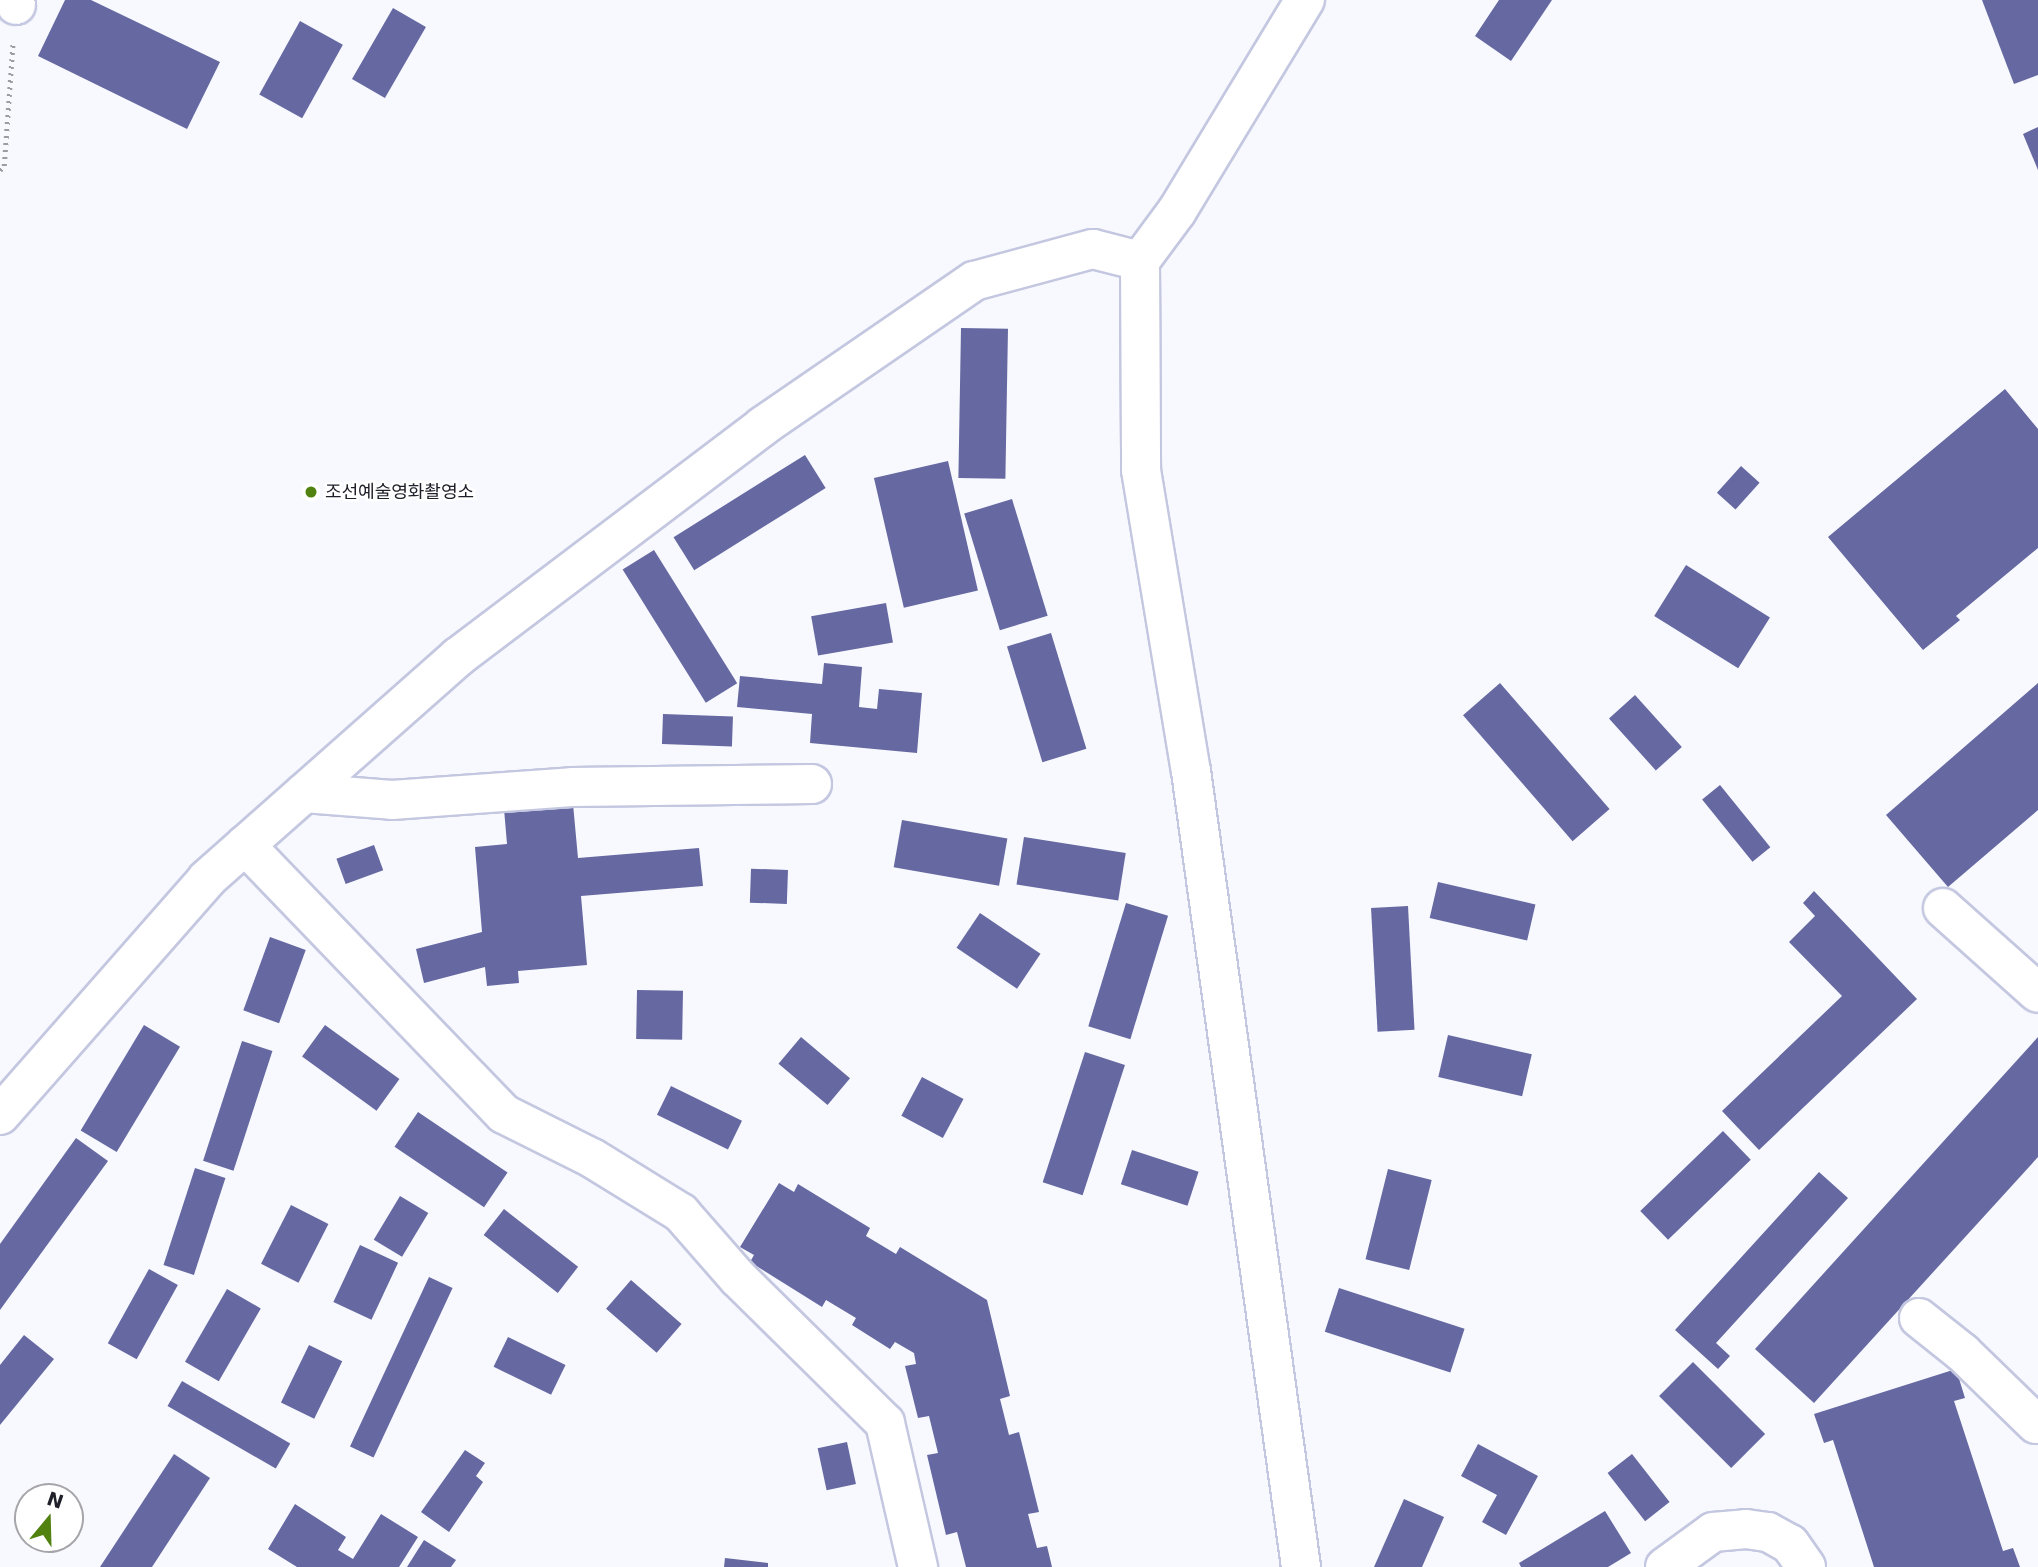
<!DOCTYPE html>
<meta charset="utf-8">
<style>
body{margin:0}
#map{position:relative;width:2038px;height:1567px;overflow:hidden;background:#f8f9fe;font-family:"DejaVu Sans","Noto Sans KR",sans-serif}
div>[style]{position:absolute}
.building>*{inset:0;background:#6568a1;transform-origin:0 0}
.path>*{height:4.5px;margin-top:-2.25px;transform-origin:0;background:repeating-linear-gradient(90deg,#9c9da4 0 2px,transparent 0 7px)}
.roads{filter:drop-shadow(2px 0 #c4c7e0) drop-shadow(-2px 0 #c4c7e0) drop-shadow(0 2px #c4c7e0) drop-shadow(0 -2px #c4c7e0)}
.minor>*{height:38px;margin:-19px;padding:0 19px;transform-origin:19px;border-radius:19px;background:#fff}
.dots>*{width:19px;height:19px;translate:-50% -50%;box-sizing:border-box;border:4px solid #fff;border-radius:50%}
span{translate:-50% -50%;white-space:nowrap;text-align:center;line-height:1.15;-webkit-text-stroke:5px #fff;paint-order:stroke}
.poi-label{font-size:18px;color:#20202a}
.left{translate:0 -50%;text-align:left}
.north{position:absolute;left:14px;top:1483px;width:70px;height:70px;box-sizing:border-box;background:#fff;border:2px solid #a6a6aa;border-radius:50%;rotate:19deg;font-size:19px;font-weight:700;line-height:28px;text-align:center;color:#20202a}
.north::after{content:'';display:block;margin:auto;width:24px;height:32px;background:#51810f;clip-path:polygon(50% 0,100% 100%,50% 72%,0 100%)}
</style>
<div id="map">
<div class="building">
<div style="clip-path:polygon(65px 0,91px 0,220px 62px,187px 129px,38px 56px)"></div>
<div style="clip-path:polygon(1499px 0,1552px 0,1511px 61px,1475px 36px)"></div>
<div style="clip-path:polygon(1982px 0,2038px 0,2038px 75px,2014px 84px)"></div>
<div style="left:393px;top:8px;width:38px;height:82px;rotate:30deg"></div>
<div style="left:300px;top:21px;width:49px;height:84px;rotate:29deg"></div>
<div style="clip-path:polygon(2038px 127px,2038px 170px,2023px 134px)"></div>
<div style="left:961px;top:328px;width:47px;height:150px;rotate:1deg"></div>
<div style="clip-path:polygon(2005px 389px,2038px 429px,2038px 548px,1956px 616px,1960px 620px,1923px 650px,1828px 537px)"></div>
<div style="left:805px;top:455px;width:39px;height:155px;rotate:58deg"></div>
<div style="left:948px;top:461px;width:133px;height:76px;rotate:77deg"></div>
<div style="left:1741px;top:466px;width:25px;height:36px;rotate:42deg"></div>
<div style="left:1012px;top:499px;width:122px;height:50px;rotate:73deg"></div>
<div style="left:654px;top:550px;width:157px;height:37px;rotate:58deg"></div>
<div style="left:1686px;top:565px;width:99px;height:60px;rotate:32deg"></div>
<div style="left:886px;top:603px;width:40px;height:76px;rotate:80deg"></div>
<div style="left:1051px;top:633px;width:121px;height:46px;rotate:73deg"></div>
<div style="clip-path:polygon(824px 663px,862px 667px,859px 707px,877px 709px,879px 689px,922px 693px,917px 753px,810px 743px,812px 714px,737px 707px,740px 676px,822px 684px)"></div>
<div style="left:1500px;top:683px;width:167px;height:49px;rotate:49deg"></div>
<div style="clip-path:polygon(2038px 683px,2038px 810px,1948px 887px,1886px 815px)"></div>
<div style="left:1635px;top:695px;width:70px;height:35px;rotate:48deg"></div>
<div style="left:663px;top:714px;width:70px;height:30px;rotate:2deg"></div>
<div style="left:1720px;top:785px;width:80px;height:23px;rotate:51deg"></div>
<div style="clip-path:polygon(573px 804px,578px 858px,699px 848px,703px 886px,581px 896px,587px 965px,518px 971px,519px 983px,487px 986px,485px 967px,424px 983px,416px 949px,482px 932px,475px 847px,507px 844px,504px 809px)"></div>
<div style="left:902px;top:820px;width:107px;height:48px;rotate:10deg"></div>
<div style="left:1024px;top:837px;width:103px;height:48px;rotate:9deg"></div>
<div style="left:374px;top:845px;width:27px;height:40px;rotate:70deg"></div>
<div style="left:788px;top:870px;width:34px;height:37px;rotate:92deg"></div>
<div style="left:1438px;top:882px;width:100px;height:37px;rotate:13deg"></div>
<div style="clip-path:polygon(1814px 891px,1917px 999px,1759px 1150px,1722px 1111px,1842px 996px,1789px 942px,1815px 916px,1803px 903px)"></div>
<div style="left:1126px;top:903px;width:44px;height:129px;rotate:17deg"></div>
<div style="left:1408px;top:906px;width:124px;height:37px;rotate:87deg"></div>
<div style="left:980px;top:913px;width:73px;height:42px;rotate:34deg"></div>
<div style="left:270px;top:937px;width:38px;height:78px;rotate:20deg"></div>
<div style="left:637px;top:990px;width:46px;height:49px;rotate:1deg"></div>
<div style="left:144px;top:1025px;width:42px;height:123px;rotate:31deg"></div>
<div style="left:325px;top:1025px;width:92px;height:39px;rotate:36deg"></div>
<div style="left:1448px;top:1035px;width:86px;height:43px;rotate:13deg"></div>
<div style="left:801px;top:1037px;width:64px;height:35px;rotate:40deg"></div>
<div style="clip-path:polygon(2038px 1037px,2038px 1157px,1814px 1403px,1755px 1349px)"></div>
<div style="left:242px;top:1041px;width:32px;height:126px;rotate:18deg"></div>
<div style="left:1085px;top:1052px;width:42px;height:137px;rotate:18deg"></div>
<div style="left:922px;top:1077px;width:47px;height:44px;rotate:28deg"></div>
<div style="left:671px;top:1086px;width:79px;height:32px;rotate:26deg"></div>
<div style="left:418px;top:1112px;width:108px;height:42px;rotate:34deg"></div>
<div style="left:1723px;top:1131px;width:40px;height:115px;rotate:46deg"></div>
<div style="clip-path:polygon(76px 1138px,108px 1161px,0 1310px,0 1244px)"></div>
<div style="left:1132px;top:1150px;width:70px;height:36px;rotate:18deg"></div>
<div style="left:195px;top:1168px;width:32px;height:102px;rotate:18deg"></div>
<div style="left:1388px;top:1169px;width:45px;height:93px;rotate:14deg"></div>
<div style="clip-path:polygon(1819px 1172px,1848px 1198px,1716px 1343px,1730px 1356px,1718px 1369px,1675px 1330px)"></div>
<div style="clip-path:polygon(779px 1183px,794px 1192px,798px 1184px,870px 1228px,866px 1236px,896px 1254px,900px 1247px,987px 1300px,1010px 1396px,1000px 1399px,1009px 1435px,1019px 1432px,1039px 1512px,1028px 1514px,1037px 1548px,1047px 1546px,1052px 1567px,966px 1567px,957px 1532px,946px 1535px,927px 1455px,938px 1453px,929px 1416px,918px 1418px,905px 1366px,916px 1364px,914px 1353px,895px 1342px,890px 1349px,852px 1325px,856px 1318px,826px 1300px,822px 1307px,750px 1262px,754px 1255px,740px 1247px)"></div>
<div style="left:400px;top:1196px;width:33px;height:51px;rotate:31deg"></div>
<div style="left:291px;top:1205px;width:42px;height:66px;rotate:27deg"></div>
<div style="left:504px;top:1209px;width:94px;height:33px;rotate:38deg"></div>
<div style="left:360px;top:1245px;width:42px;height:63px;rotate:25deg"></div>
<div style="left:149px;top:1269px;width:33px;height:85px;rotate:29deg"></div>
<div style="left:429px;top:1277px;width:26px;height:187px;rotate:25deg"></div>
<div style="left:631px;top:1280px;width:67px;height:38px;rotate:41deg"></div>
<div style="left:1339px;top:1288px;width:132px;height:46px;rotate:18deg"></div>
<div style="left:227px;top:1289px;width:39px;height:84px;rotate:30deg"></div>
<div style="clip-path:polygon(24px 1335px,54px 1359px,0 1425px,0 1365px)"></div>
<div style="left:508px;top:1337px;width:64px;height:33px;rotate:26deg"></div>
<div style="left:309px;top:1345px;width:37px;height:64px;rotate:26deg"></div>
<div style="left:1693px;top:1362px;width:102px;height:48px;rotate:45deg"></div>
<div style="clip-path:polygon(1956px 1369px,1965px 1398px,1954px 1401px,2003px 1551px,2013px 1548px,2020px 1567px,1874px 1567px,1833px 1440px,1824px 1443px,1814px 1414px)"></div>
<div style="left:182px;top:1381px;width:125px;height:29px;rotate:30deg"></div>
<div style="left:847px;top:1442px;width:43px;height:30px;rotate:78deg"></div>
<div style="clip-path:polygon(1478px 1444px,1538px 1476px,1506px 1535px,1482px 1522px,1497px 1495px,1461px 1476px)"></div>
<div style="clip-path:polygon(465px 1450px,485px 1463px,476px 1476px,483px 1482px,449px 1532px,421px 1512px)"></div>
<div style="clip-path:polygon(174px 1454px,210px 1478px,152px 1567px,100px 1567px)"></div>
<div style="left:1632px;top:1454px;width:61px;height:31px;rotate:52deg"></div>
<div style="clip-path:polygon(1404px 1499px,1444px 1517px,1422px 1567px,1374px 1567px)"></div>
<div style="clip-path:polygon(295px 1504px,346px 1537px,338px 1550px,353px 1559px,381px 1514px,418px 1537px,399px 1567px,297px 1567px,268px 1549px)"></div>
<div style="clip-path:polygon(1605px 1511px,1631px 1553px,1608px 1567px,1521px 1567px,1519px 1563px)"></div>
<div style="clip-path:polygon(424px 1540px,456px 1560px,451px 1567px,407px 1567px)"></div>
<div style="clip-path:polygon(725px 1558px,768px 1563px,768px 1567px,724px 1567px)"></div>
</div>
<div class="path">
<div style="left:0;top:170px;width:6px;rotate:-45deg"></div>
<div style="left:4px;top:166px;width:125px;rotate:-85.9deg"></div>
</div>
<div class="roads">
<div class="minor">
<div style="left:15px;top:0;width:5px;rotate:79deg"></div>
<div style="left:1140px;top:261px;width:209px;rotate:89.7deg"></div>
<div style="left:1141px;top:470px;width:305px;rotate:80.6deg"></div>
<div style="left:1191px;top:771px;width:804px;rotate:82.13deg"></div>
<div style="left:304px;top:793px;width:88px;rotate:4.5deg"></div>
<div style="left:392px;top:800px;width:180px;rotate:-4.1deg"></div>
<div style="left:572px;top:787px;width:240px;rotate:-0.7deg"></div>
<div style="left:245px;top:845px;width:373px;rotate:46.1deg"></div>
<div style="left:504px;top:1114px;width:98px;rotate:26.6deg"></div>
<div style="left:592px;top:1158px;width:105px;rotate:31.7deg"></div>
<div style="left:681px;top:1213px;width:86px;rotate:48.8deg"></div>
<div style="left:738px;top:1278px;width:206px;rotate:44.6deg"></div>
<div style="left:885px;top:1423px;width:148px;rotate:77.1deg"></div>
<div style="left:1943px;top:908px;width:127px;rotate:41.8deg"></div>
<div style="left:0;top:1115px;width:314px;rotate:-48.7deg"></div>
<div style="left:207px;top:879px;width:335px;rotate:-41.5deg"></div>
<div style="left:458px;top:657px;width:383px;rotate:-37.1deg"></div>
<div style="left:763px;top:426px;width:256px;rotate:-34.5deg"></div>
<div style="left:974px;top:281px;width:123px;rotate:-15.1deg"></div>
<div style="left:1093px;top:249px;width:49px;rotate:14.3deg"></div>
<div style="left:1140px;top:261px;width:62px;rotate:-53.5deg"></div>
<div style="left:1177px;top:211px;width:247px;rotate:-58.8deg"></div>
<div style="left:1919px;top:1318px;width:56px;rotate:38.5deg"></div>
<div style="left:1963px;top:1353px;width:102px;rotate:44.2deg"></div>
<div style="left:1665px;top:1567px;width:59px;rotate:-36.1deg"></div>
<div style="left:1713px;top:1532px;width:33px;rotate:-5deg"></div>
<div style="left:1746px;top:1529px;width:22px;rotate:8deg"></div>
<div style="left:1768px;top:1532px;width:25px;rotate:29deg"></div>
<div style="left:1790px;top:1544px;width:28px;rotate:55deg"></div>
</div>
</div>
<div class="dots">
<div style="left:311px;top:492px;background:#51810f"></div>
</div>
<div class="poi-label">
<span class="left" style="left:325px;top:492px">조선예술영화촬영소</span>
</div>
<div class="north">N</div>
</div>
